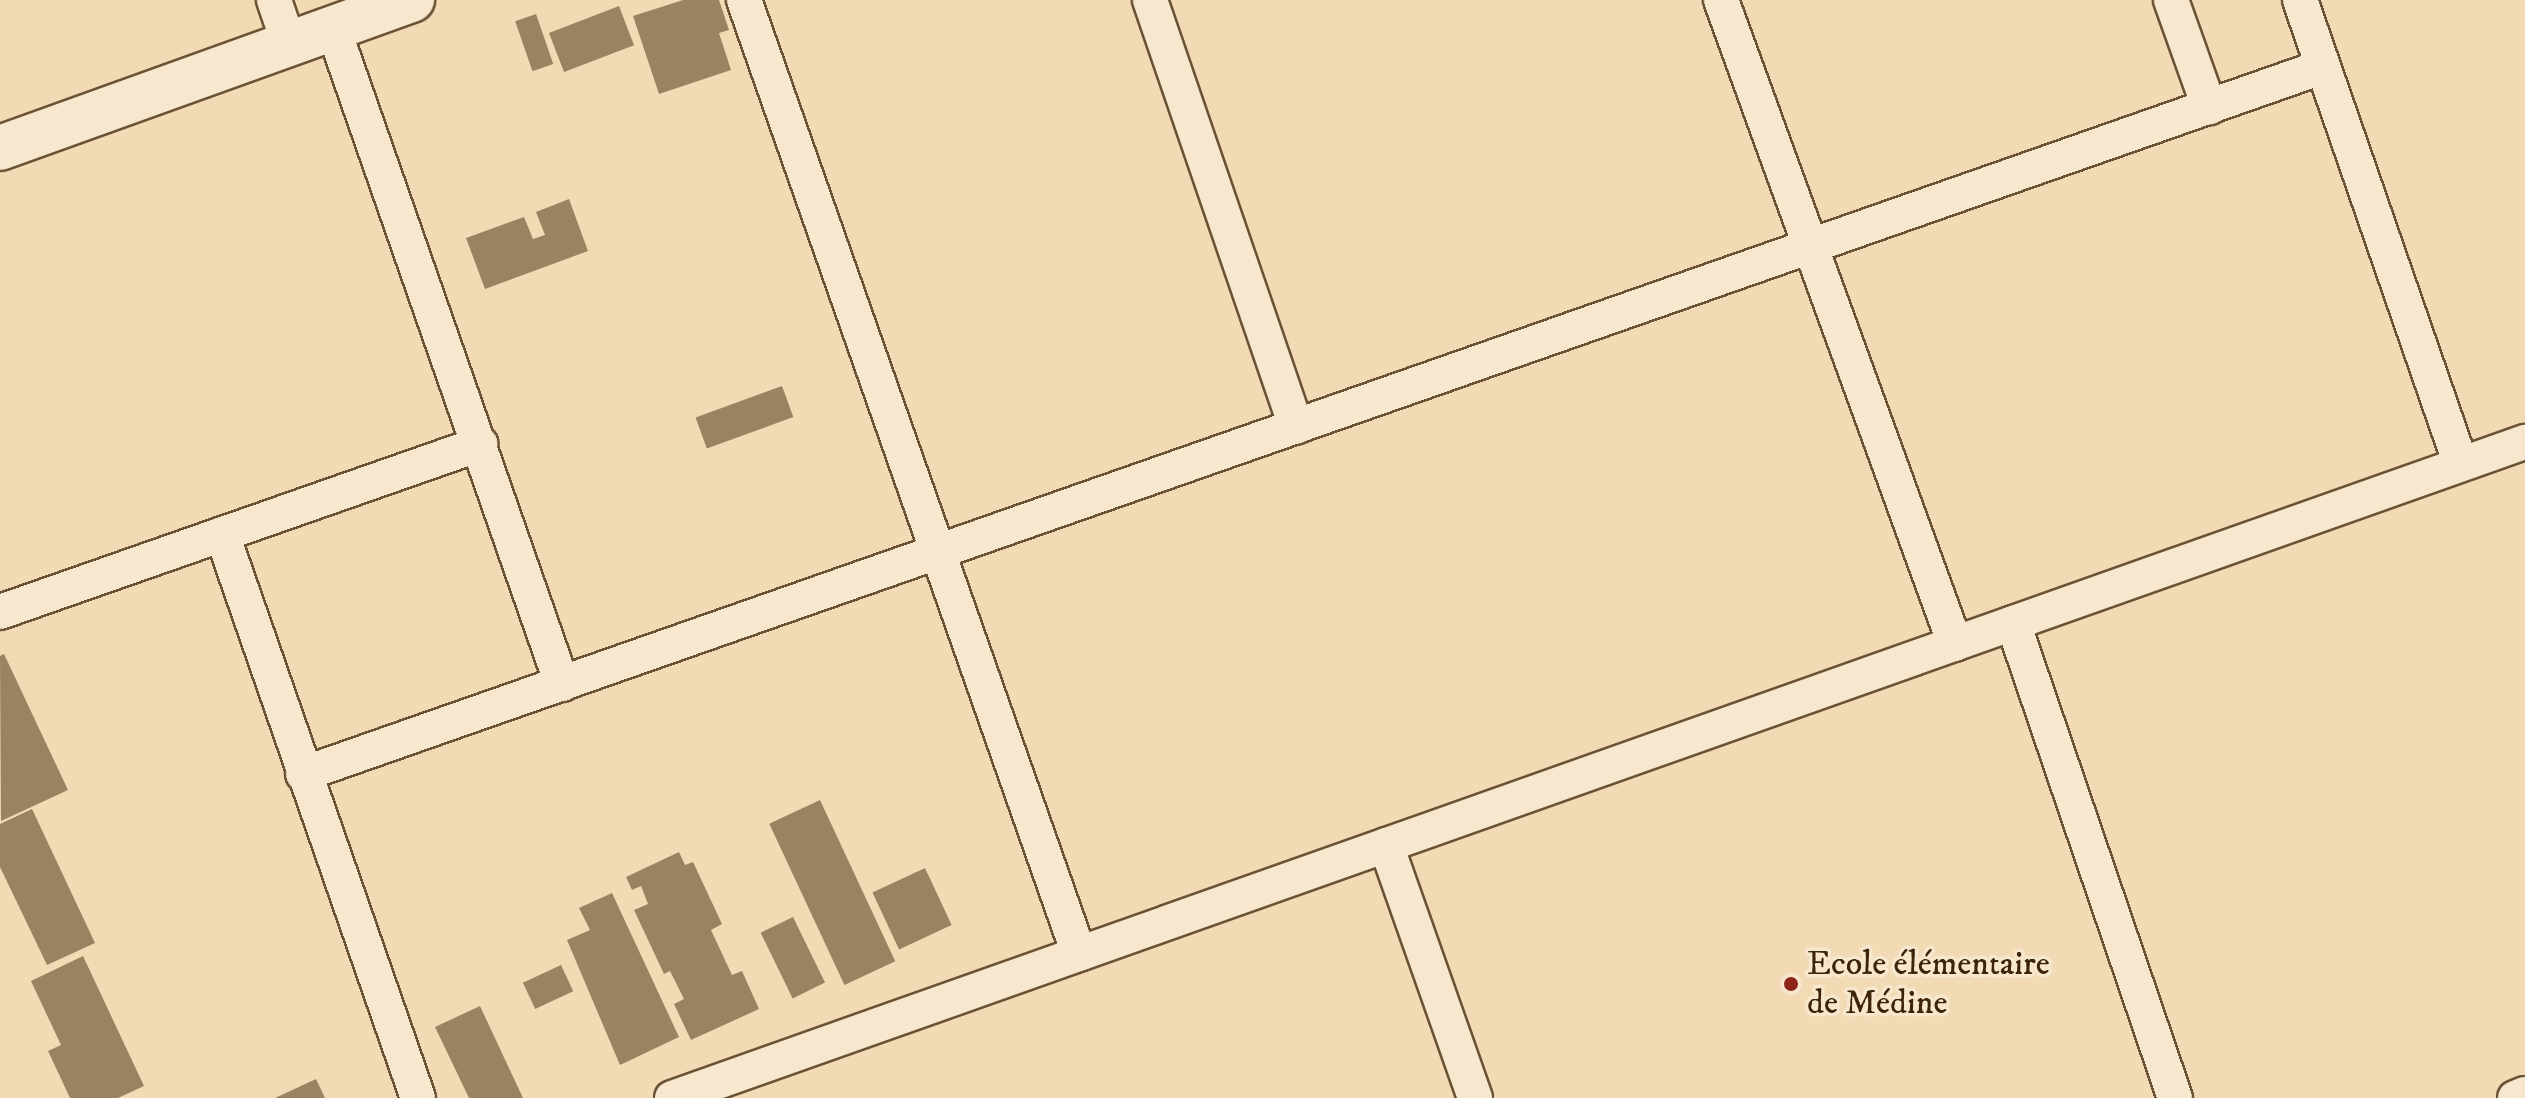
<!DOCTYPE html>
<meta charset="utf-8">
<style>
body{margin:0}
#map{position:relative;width:2525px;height:1098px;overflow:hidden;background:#f1dab4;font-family:"IM FELL DW Pica",serif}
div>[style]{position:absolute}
.building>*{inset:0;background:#9b8362;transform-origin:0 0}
.roads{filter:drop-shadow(2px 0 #6a5234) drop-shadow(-2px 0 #6a5234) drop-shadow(0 2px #6a5234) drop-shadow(0 -2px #6a5234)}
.minor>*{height:34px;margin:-17px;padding:0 17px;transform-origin:17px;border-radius:17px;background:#f6e7ce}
.secondary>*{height:44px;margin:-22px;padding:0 22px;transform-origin:22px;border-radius:22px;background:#f6e7ce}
.dots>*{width:22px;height:22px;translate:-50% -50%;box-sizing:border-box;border:4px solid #f6e7ce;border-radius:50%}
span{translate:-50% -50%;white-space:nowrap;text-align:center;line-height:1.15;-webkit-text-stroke:7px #f6e7ce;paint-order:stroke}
.poi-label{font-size:34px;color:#3d2409}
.left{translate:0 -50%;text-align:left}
</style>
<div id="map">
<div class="building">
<div style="clip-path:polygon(683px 0,719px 0,729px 30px,719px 33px,731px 70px,659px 94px,633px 16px)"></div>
<div style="left:619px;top:6px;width:42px;height:75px;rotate:69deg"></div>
<div style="left:536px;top:14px;width:53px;height:22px;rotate:71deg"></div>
<div style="clip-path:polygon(569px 199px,588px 251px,485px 289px,466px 238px,524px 217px,533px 239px,545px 235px,536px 212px)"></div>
<div style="left:782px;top:386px;width:33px;height:92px;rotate:70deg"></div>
<div style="clip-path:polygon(4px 654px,68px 790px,1px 821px,0 656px)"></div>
<div style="left:820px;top:800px;width:178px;height:56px;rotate:65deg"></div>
<div style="clip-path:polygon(32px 809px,95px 943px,47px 965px,0 867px,0 824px)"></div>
<div style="clip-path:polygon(679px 852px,685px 865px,693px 862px,722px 924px,711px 930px,732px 975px,742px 971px,759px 1009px,691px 1040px,674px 1004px,684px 999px,670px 971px,664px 974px,634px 910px,648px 904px,641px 886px,632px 890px,626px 877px)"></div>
<div style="left:925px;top:868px;width:63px;height:58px;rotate:65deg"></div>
<div style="clip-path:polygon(612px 893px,679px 1037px,620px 1065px,567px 940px,590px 930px,579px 908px)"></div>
<div style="left:793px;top:917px;width:73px;height:36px;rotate:64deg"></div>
<div style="clip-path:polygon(83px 956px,144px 1086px,118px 1098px,70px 1098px,48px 1051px,61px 1045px,31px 981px)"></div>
<div style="left:561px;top:965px;width:29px;height:42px;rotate:65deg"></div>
<div style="clip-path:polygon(480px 1006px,523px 1098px,469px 1098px,435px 1027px)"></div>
<div style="clip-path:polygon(316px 1079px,325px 1098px,275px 1098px)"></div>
</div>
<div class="roads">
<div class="minor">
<div style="left:274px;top:0;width:46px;rotate:71.2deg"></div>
<div style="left:744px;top:0;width:1011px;rotate:70.65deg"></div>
<div style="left:1150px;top:0;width:451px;rotate:71.1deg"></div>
<div style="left:1721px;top:0;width:685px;rotate:70.03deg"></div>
<div style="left:2171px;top:0;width:114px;rotate:70.4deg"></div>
<div style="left:2300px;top:0;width:491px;rotate:70.9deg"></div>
<div style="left:333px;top:28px;width:695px;rotate:70.76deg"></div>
<div style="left:222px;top:534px;width:597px;rotate:70.84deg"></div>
<div style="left:0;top:612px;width:509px;rotate:-19.29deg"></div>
<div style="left:2013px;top:623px;width:502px;rotate:71.17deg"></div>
<div style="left:303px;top:774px;width:2139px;rotate:-19.3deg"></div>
<div style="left:1386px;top:845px;width:268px;rotate:70.6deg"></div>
<div style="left:672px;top:1098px;width:1966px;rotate:-19.5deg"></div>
<div style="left:2515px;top:1098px;width:11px;rotate:-22deg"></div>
</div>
<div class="secondary">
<div style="left:0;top:148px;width:438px;rotate:-19.8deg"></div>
</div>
</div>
<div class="dots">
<div style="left:1791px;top:984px;background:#8f2418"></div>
</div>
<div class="poi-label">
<span class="left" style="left:1807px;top:984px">Ecole élémentaire<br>de Médine</span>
</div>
</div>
